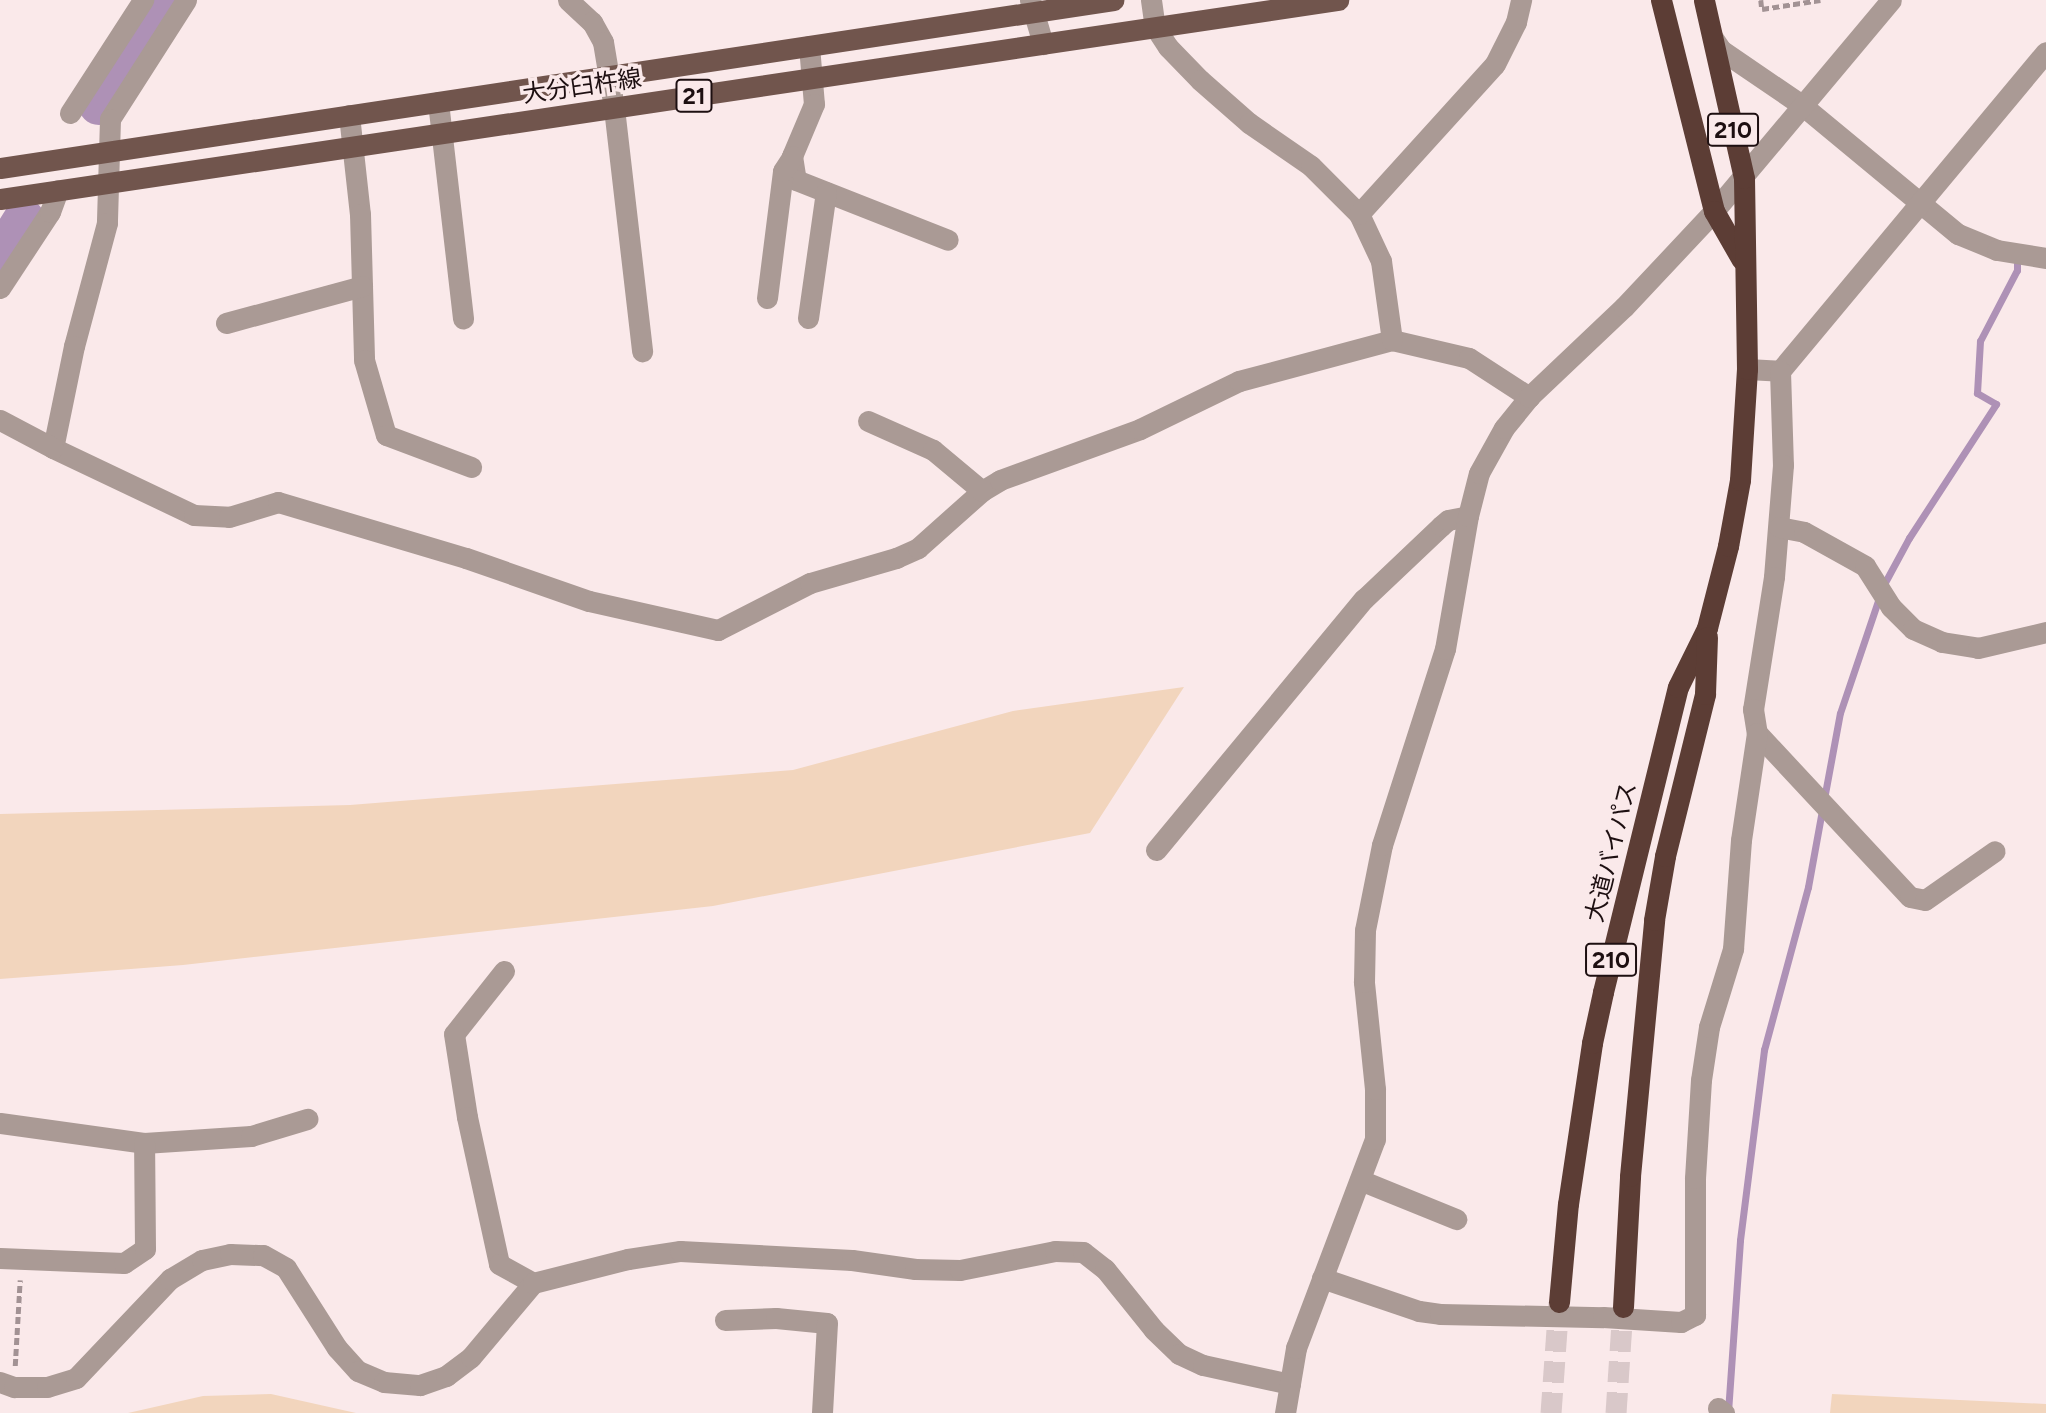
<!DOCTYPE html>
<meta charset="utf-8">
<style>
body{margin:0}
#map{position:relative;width:2046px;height:1413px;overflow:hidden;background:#fae9ea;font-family:Figtree,"Noto Sans JP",sans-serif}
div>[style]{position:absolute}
.green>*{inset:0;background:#f2d5bd}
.stream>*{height:7px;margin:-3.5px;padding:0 3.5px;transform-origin:3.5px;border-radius:3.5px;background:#ae91b6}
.river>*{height:42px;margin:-21px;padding:0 21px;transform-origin:21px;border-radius:21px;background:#ae91b6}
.highway-tunnel>*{height:21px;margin-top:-10.5px;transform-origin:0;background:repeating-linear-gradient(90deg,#d9c8c9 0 21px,transparent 0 31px)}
.path>*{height:4.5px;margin-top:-2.25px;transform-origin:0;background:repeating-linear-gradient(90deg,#a29294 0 7px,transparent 0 10.5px)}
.street>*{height:21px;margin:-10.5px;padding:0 10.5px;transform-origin:10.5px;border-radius:10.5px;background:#aa9a95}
.primary>*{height:21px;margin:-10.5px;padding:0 10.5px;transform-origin:10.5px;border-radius:10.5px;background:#71554d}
.highway>*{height:21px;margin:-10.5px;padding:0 10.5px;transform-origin:10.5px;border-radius:10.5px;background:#5c3d35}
span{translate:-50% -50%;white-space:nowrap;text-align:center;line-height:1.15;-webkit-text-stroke:7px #fae9ea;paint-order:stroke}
.shield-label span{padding:2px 5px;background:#fae9ea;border:2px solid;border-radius:5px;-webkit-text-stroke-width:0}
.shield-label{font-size:23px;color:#1d0f11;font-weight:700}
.street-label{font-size:24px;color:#1d0f11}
</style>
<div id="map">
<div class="green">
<div style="clip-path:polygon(1184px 687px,1090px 833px,713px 906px,183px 965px,0 979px,0 814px,350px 805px,793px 770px,1013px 711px)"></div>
<div style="clip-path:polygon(271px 1394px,356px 1413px,128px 1413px,203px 1396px)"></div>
<div style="clip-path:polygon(1832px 1394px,2046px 1404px,2046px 1413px,1830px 1413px)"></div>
</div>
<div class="stream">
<div style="left:1883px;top:586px;width:55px;rotate:-61.6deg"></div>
<div style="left:1909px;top:538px;width:160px;rotate:-57deg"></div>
<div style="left:1996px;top:404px;width:22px;rotate:-150deg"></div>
<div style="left:1977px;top:393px;width:52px;rotate:-86.7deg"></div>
<div style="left:1980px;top:341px;width:80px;rotate:-62.5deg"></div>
<div style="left:2017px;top:270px;width:7px;rotate:-90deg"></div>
<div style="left:1824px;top:799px;width:87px;rotate:-79.5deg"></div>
<div style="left:1840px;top:713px;width:121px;rotate:-71.3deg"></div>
<div style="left:1728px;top:1412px;width:172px;rotate:-86deg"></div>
<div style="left:1740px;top:1240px;width:192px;rotate:-82.8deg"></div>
<div style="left:1764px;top:1050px;width:169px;rotate:-74.9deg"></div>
<div style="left:1808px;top:887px;width:78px;rotate:-79.7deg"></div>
</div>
<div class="river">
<div style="left:99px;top:104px;width:125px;rotate:-56.1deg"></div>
<div style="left:0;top:258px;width:45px;rotate:-57.7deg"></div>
</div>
<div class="highway-tunnel">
<div style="left:1551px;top:1413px;width:111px;rotate:-85.9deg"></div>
<div style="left:1616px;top:1413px;width:106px;rotate:-86.2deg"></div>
</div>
<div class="path">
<div style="left:1761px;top:0;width:9px;rotate:84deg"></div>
<div style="left:1762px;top:9px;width:59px;rotate:-8.8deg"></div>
<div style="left:15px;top:1366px;width:86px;rotate:-86.7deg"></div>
</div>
<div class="street">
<div style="left:186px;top:0;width:141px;rotate:122.6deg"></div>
<div style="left:110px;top:119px;width:104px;rotate:91.7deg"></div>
<div style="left:107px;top:223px;width:127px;rotate:105deg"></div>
<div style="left:74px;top:346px;width:104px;rotate:101.6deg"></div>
<div style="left:53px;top:448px;width:156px;rotate:25.4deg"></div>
<div style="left:194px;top:515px;width:35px;rotate:3deg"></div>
<div style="left:229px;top:517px;width:51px;rotate:-17deg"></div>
<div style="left:278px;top:502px;width:196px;rotate:16.6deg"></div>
<div style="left:466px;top:558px;width:130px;rotate:19.3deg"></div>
<div style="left:589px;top:601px;width:132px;rotate:12.7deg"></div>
<div style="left:718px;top:630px;width:103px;rotate:-27.1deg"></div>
<div style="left:810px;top:583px;width:90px;rotate:-16.2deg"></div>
<div style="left:896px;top:558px;width:24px;rotate:-24deg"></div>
<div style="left:918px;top:548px;width:86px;rotate:-41.7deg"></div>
<div style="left:982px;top:491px;width:21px;rotate:-31deg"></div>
<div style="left:1000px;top:480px;width:149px;rotate:-20deg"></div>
<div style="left:1140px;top:429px;width:110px;rotate:-25.9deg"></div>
<div style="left:1239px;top:381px;width:158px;rotate:-15deg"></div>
<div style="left:1392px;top:340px;width:79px;rotate:13.2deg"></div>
<div style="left:1469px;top:358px;width:72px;rotate:33deg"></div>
<div style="left:568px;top:0;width:33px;rotate:43deg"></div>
<div style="left:592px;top:22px;width:23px;rotate:61deg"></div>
<div style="left:603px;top:42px;width:67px;rotate:80.5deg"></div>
<div style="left:614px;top:108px;width:245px;rotate:83.4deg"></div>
<div style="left:1030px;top:0;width:46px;rotate:73.5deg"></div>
<div style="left:1151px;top:0;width:27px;rotate:82deg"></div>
<div style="left:1155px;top:27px;width:24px;rotate:57deg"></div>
<div style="left:1168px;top:47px;width:46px;rotate:45.9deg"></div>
<div style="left:1200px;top:80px;width:65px;rotate:41.3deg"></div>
<div style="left:1249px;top:123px;width:75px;rotate:34.7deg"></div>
<div style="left:1311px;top:166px;width:68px;rotate:45deg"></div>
<div style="left:1359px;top:214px;width:52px;rotate:64.9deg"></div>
<div style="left:1381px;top:261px;width:80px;rotate:82.1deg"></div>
<div style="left:1713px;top:38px;width:14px;rotate:56deg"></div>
<div style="left:1721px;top:50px;width:99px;rotate:34.3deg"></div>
<div style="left:1803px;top:106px;width:201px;rotate:39.6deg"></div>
<div style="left:1958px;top:234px;width:42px;rotate:22.3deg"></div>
<div style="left:1997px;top:250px;width:50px;rotate:9.3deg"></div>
<div style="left:809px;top:46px;width:58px;rotate:85.1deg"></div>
<div style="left:814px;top:104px;width:56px;rotate:112.9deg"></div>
<div style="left:792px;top:156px;width:24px;rotate:81deg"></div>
<div style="left:796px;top:180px;width:163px;rotate:21.5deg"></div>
<div style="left:438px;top:102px;width:218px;rotate:83.4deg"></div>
<div style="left:70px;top:113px;width:135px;rotate:-57.1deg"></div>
<div style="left:349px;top:115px;width:100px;rotate:83.7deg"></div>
<div style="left:360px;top:214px;width:146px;rotate:88.4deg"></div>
<div style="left:364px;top:360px;width:78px;rotate:73.7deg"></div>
<div style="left:386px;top:435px;width:91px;rotate:20.6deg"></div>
<div style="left:1359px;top:214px;width:202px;rotate:-47.8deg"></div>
<div style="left:1495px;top:64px;width:47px;rotate:-63.4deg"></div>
<div style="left:1516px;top:22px;width:23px;rotate:-77deg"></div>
<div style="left:0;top:288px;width:91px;rotate:-56.7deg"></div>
<div style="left:50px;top:212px;width:23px;rotate:-70deg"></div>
<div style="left:767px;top:298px;width:128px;rotate:-82.8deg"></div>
<div style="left:783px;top:171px;width:17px;rotate:-57deg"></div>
<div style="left:808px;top:318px;width:127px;rotate:-81.9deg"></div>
<div style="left:226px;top:323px;width:141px;rotate:-15.2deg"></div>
<div style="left:1747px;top:369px;width:33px;rotate:3deg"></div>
<div style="left:1780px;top:371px;width:415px;rotate:-50.2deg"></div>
<div style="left:1780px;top:371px;width:94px;rotate:88.2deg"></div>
<div style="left:1783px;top:465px;width:112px;rotate:94.6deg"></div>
<div style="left:1774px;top:577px;width:134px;rotate:99deg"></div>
<div style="left:1753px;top:709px;width:24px;rotate:81deg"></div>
<div style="left:1757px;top:733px;width:224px;rotate:47deg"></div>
<div style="left:1910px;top:897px;width:15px;rotate:11deg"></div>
<div style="left:1925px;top:900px;width:85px;rotate:-35deg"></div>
<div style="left:0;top:420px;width:60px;rotate:27.8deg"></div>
<div style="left:868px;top:421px;width:71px;rotate:24deg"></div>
<div style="left:933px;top:450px;width:64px;rotate:39.9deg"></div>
<div style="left:1779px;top:527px;width:25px;rotate:11deg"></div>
<div style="left:1804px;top:532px;width:70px;rotate:29.1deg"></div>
<div style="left:1865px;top:566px;width:49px;rotate:57.6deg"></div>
<div style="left:1891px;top:607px;width:31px;rotate:45deg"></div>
<div style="left:1913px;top:629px;width:32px;rotate:24deg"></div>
<div style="left:1942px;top:642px;width:36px;rotate:9deg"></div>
<div style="left:1978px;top:648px;width:70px;rotate:-13.2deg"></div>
<div style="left:1156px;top:850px;width:326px;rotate:-50.4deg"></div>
<div style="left:1364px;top:599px;width:106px;rotate:-43.5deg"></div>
<div style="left:1441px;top:526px;width:9px;rotate:-41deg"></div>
<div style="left:1448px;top:520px;width:20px;rotate:-11deg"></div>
<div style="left:504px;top:971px;width:80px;rotate:128.4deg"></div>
<div style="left:454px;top:1034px;width:84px;rotate:81.1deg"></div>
<div style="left:467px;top:1117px;width:150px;rotate:77.7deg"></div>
<div style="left:499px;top:1264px;width:39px;rotate:29deg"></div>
<div style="left:0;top:1123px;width:145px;rotate:7.9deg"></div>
<div style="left:144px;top:1143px;width:107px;rotate:-3.7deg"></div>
<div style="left:251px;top:1136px;width:59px;rotate:-16.9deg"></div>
<div style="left:1360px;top:1180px;width:104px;rotate:22.1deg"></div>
<div style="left:0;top:1258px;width:124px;rotate:2.3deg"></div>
<div style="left:124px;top:1263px;width:25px;rotate:-34deg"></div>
<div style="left:145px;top:1249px;width:106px;rotate:-90.5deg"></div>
<div style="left:1322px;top:1278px;width:102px;rotate:18.8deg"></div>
<div style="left:1419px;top:1311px;width:21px;rotate:8deg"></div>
<div style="left:1440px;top:1314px;width:163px;rotate:1.1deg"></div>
<div style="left:1603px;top:1317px;width:78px;rotate:3.7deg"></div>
<div style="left:1681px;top:1322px;width:16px;rotate:-27deg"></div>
<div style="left:1695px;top:1315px;width:137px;rotate:-90deg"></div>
<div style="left:1695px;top:1178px;width:98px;rotate:-86.5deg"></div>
<div style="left:1701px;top:1080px;width:54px;rotate:-81.4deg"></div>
<div style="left:1709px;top:1027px;width:82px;rotate:-72.9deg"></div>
<div style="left:1733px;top:949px;width:109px;rotate:-85.8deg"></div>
<div style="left:1741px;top:840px;width:108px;rotate:-81.5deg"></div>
<div style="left:725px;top:1320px;width:51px;rotate:-2.2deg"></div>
<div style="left:776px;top:1318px;width:51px;rotate:5.6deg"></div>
<div style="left:827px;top:1323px;width:90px;rotate:93.2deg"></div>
<div style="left:0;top:1382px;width:15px;rotate:20deg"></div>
<div style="left:14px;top:1387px;width:33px"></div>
<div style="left:47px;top:1387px;width:30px;rotate:-17deg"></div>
<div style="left:76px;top:1378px;width:137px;rotate:-46.5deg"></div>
<div style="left:170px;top:1279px;width:37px;rotate:-31deg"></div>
<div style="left:202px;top:1260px;width:29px;rotate:-12deg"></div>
<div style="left:230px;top:1254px;width:33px;rotate:2deg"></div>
<div style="left:263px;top:1255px;width:26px;rotate:29deg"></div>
<div style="left:286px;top:1268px;width:95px;rotate:57.5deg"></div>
<div style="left:337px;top:1348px;width:31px;rotate:48deg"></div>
<div style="left:358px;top:1371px;width:28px;rotate:23deg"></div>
<div style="left:384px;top:1382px;width:36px;rotate:5deg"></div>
<div style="left:420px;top:1385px;width:28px;rotate:-19deg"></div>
<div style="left:446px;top:1376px;width:31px;rotate:-37deg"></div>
<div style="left:471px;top:1357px;width:97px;rotate:-50deg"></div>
<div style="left:533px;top:1283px;width:98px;rotate:-14.2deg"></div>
<div style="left:628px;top:1259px;width:53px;rotate:-8.7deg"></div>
<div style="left:680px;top:1251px;width:172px;rotate:3deg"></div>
<div style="left:852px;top:1260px;width:64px;rotate:8.1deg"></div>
<div style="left:915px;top:1269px;width:45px;rotate:1.3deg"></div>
<div style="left:960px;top:1270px;width:97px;rotate:-11.3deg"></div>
<div style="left:1055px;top:1251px;width:28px;rotate:2deg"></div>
<div style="left:1083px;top:1252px;width:28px;rotate:38deg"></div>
<div style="left:1105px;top:1269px;width:78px;rotate:51.2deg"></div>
<div style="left:1154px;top:1330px;width:35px;rotate:44deg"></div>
<div style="left:1179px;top:1354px;width:26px;rotate:25deg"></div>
<div style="left:1203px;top:1365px;width:89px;rotate:12.3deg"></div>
<div style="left:1718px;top:1408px;width:8px;rotate:40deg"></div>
<div style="left:1285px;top:1413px;width:66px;rotate:-80.4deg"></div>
<div style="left:1296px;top:1348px;width:223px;rotate:-69.3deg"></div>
<div style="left:1375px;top:1139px;width:50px;rotate:-90deg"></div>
<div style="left:1375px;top:1089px;width:108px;rotate:-95.9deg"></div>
<div style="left:1364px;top:982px;width:52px;rotate:-88.9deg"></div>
<div style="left:1365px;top:930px;width:87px;rotate:-78.7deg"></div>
<div style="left:1382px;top:845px;width:206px;rotate:-72.2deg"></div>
<div style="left:1445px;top:649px;width:135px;rotate:-80.2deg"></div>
<div style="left:1468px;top:516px;width:44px;rotate:-75.7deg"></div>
<div style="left:1479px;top:473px;width:51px;rotate:-60.9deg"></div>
<div style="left:1504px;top:428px;width:40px;rotate:-51deg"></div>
<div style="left:1529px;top:397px;width:131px;rotate:-43.5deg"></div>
<div style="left:1624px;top:307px;width:132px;rotate:-46.8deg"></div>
<div style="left:1714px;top:211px;width:275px;rotate:-50deg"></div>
</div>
<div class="primary">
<div style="left:0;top:168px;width:1126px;rotate:-8.58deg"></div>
<div style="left:0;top:199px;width:1353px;rotate:-8.46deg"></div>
</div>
<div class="highway">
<div style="left:1661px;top:0;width:218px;rotate:75.9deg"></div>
<div style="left:1714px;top:211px;width:56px;rotate:60.3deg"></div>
<div style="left:1559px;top:1302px;width:98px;rotate:-84.8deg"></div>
<div style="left:1568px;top:1204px;width:163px;rotate:-81.5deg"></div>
<div style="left:1592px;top:1043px;width:52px;rotate:-77.8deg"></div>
<div style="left:1603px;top:992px;width:314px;rotate:-76.2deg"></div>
<div style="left:1678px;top:687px;width:66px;rotate:-63.8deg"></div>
<div style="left:1707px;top:628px;width:85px;rotate:-75.6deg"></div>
<div style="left:1728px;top:546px;width:67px;rotate:-79.7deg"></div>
<div style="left:1740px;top:480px;width:111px;rotate:-86.4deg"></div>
<div style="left:1747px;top:369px;width:191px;rotate:-90.9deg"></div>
<div style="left:1744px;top:178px;width:182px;rotate:-102.7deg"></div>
<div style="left:1623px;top:1307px;width:131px;rotate:-86.9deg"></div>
<div style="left:1630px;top:1176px;width:257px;rotate:-84.6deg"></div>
<div style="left:1654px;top:920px;width:65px;rotate:-80.2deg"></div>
<div style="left:1665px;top:856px;width:167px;rotate:-76.1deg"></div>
<div style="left:1705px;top:694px;width:57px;rotate:-88deg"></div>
</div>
<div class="shield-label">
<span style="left:694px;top:96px">21</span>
<span style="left:1733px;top:130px">210</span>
<span style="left:1611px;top:960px">210</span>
</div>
<div class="street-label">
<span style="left:582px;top:86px;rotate:-8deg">大分臼杵線</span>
<span style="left:1611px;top:852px;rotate:-76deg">大道バイパス</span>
</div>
</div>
